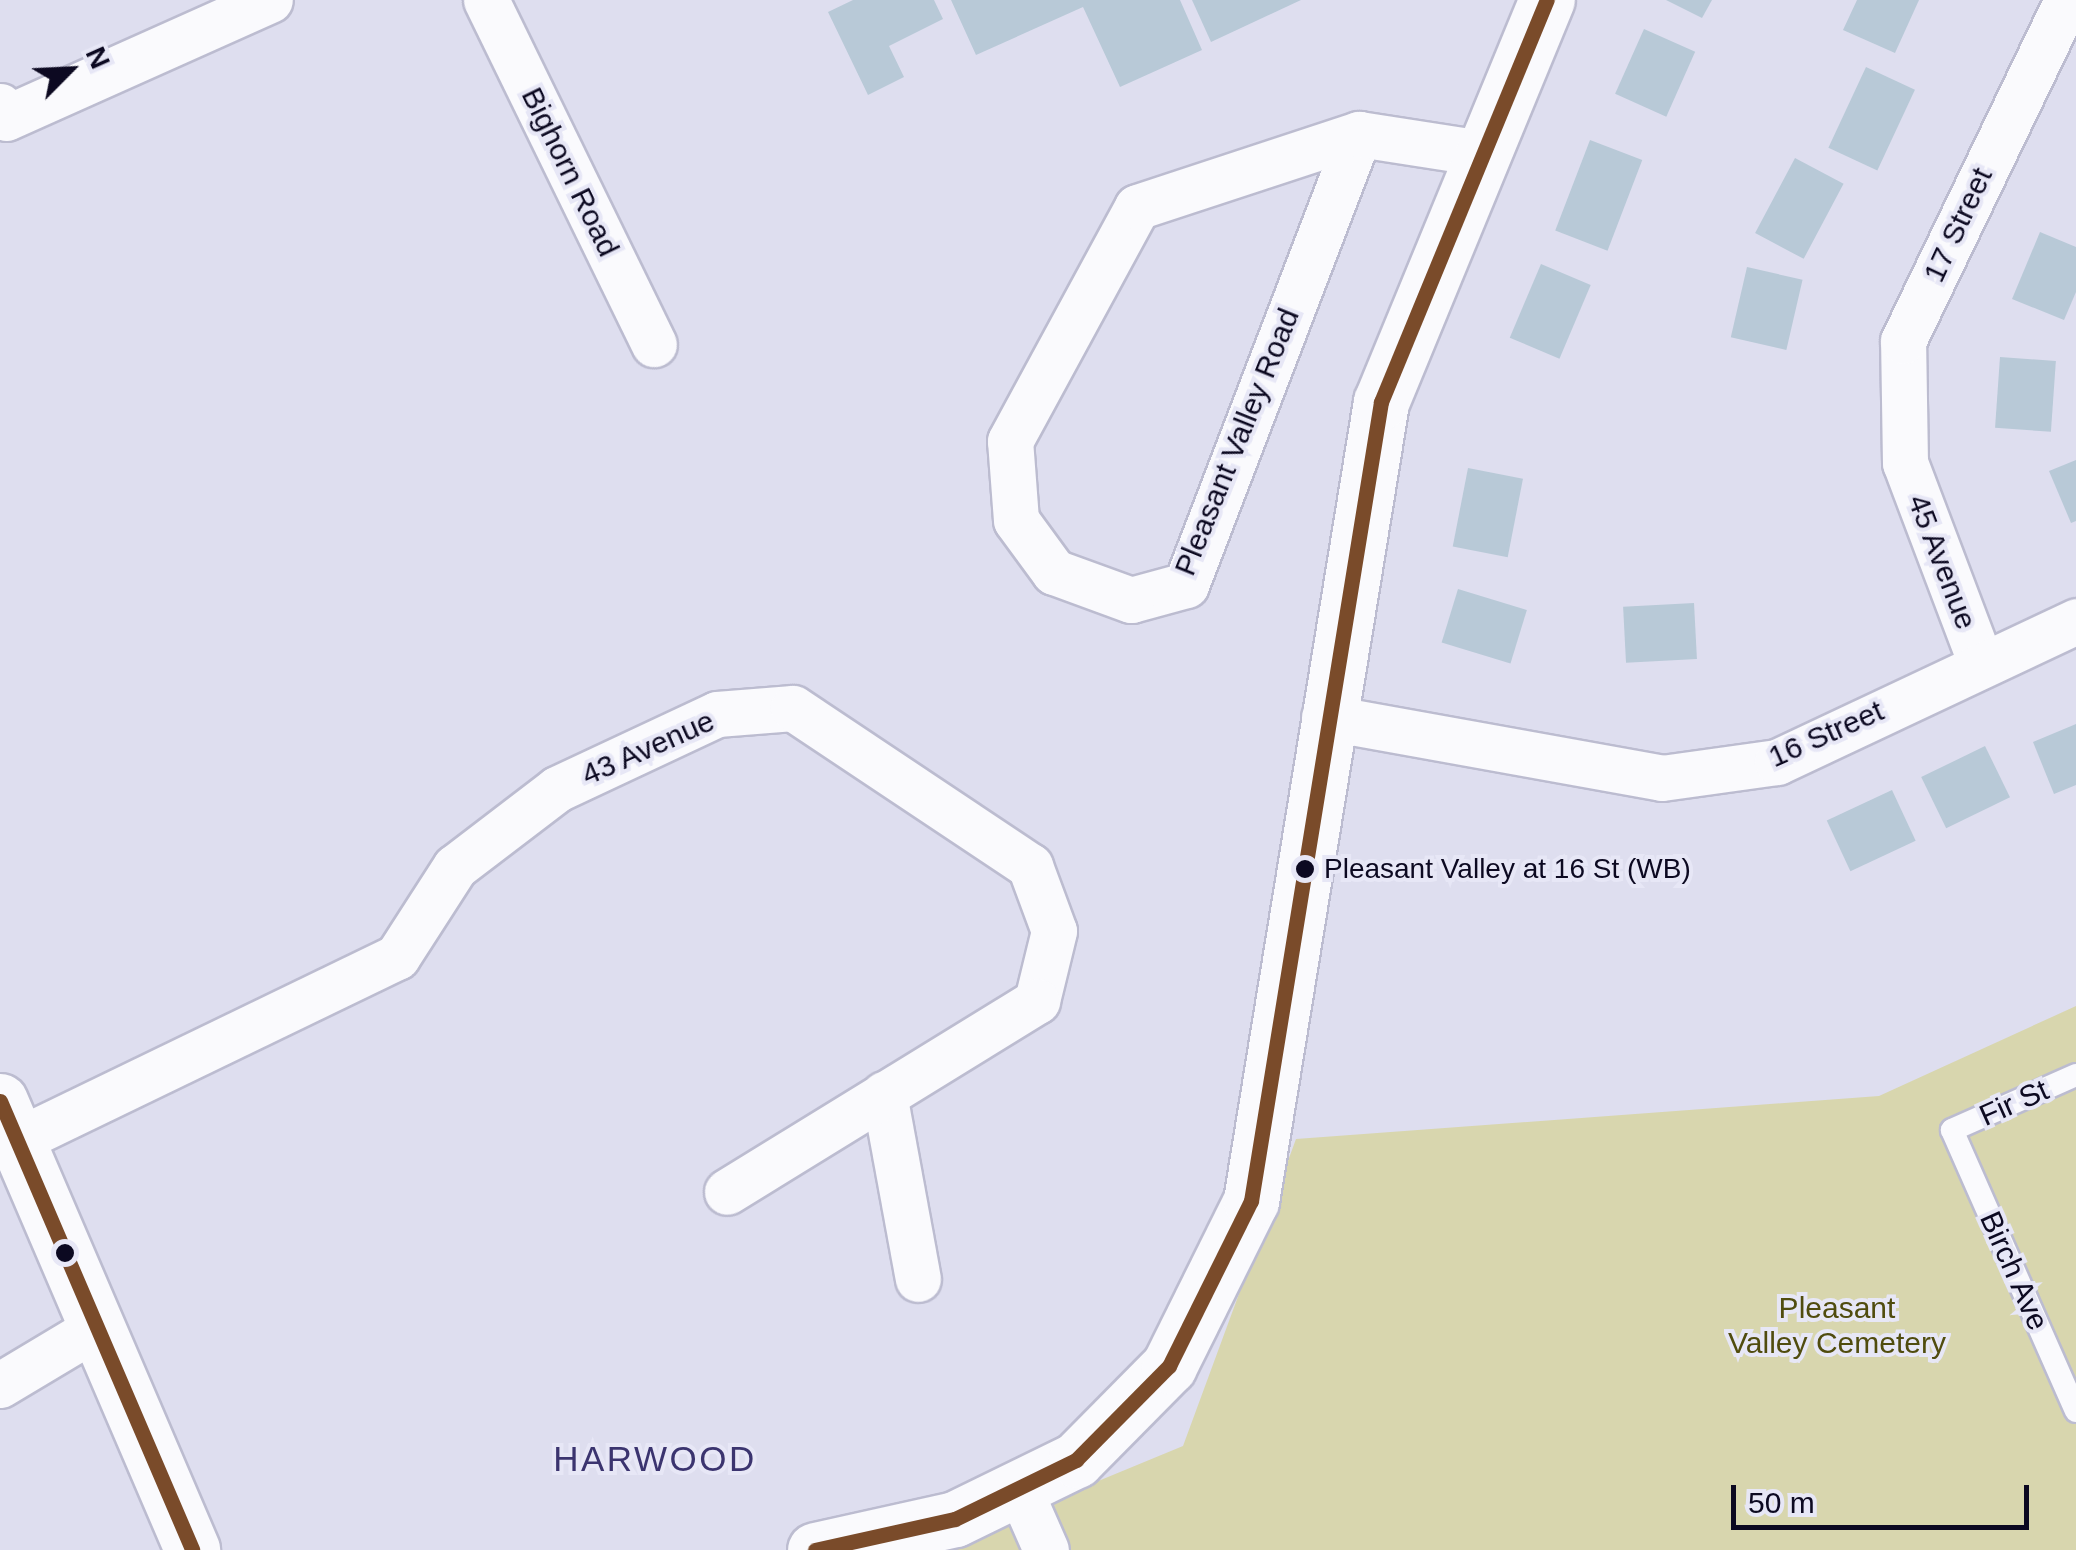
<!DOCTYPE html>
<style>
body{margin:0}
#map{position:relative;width:2076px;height:1550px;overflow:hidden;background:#dedeef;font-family:Helvetica,sans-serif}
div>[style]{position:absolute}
.green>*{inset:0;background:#d8d6ae}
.building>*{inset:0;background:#b8c9d7;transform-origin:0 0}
.roads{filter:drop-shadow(2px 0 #bcbcd0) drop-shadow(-2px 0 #bcbcd0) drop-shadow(0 2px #bcbcd0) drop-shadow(0 -2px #bcbcd0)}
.lane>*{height:22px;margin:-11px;padding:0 11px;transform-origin:11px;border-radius:11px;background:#fafafd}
.street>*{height:45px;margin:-22.5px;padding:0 22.5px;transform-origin:22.5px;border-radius:22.5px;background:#fafafd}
.secondary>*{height:55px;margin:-27.5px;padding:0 27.5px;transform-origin:27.5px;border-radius:27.5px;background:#fafafd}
.bus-1>*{height:15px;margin:-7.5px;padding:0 7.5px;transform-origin:7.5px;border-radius:7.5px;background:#7a4b2a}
.dots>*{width:28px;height:28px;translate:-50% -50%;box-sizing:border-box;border:5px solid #e7e7f6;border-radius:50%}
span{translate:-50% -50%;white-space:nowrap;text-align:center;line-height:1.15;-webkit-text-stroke:8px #e7e7f6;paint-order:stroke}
.bus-label{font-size:28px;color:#0c0921}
.left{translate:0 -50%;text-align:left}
.street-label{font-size:30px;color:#0c0921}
.park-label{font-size:30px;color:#504c0e}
.quarter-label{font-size:35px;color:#3b346f;letter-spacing:2.5px}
.north{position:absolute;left:20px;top:20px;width:100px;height:100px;-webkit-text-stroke:8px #e7e7f6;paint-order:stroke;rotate:66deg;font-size:28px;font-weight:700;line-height:40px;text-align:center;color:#0c0921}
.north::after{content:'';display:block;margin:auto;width:35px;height:45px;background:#0c0921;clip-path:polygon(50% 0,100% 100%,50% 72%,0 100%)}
.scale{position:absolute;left:1731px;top:1485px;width:298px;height:45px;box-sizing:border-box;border:5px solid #0c0921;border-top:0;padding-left:12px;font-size:30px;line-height:35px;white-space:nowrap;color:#0c0921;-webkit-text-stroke:8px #e7e7f6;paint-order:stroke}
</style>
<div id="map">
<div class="green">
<div style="clip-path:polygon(2076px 1006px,2076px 1550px,931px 1550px,1183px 1446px,1296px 1139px,1879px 1096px)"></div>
</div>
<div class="building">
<div style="clip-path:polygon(853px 0,934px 0,943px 19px,889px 46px,904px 77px,868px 95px,828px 12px)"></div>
<div style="clip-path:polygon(951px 0,1180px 0,1202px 50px,1120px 87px,1083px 7px,976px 55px)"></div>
<div style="clip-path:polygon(1192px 0,1301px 0,1211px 42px)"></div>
<div style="clip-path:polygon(1666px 0,1712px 0,1702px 18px)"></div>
<div style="clip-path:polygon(1857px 0,1919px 0,1895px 53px,1843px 30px)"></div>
<div style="left:1644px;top:29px;width:56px;height:71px;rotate:24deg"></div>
<div style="left:1866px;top:67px;width:54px;height:89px;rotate:25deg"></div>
<div style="left:1590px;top:140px;width:56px;height:97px;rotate:21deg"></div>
<div style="left:1795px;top:158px;width:55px;height:85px;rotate:28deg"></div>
<div style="clip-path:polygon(2040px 232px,2076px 247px,2076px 292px,2064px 320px,2012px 299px)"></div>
<div style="left:1541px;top:264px;width:54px;height:80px;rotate:23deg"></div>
<div style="left:1747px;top:267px;width:57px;height:72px;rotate:13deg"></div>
<div style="left:2000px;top:357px;width:56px;height:71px;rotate:4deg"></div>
<div style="clip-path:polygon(2076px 460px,2076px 521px,2071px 523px,2049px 471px)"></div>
<div style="left:1468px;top:468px;width:56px;height:80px;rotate:11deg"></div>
<div style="left:1458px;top:589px;width:72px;height:56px;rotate:17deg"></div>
<div style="left:1694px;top:603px;width:56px;height:71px;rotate:87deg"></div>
<div style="clip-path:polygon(2076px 724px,2076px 785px,2054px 794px,2033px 742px)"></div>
<div style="left:1985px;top:746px;width:57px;height:71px;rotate:64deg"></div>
<div style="left:1892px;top:790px;width:56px;height:72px;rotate:65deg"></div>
</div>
<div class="roads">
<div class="lane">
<div style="left:2076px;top:1075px;width:136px;rotate:156.1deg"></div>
<div style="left:1952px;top:1130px;width:307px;rotate:66.2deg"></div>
</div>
<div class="street">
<div style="left:486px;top:0;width:383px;rotate:64deg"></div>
<div style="left:0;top:106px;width:13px;rotate:63deg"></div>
<div style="left:6px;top:118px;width:289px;rotate:-24.1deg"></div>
<div style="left:1359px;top:134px;width:483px;rotate:111deg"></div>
<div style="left:1186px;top:585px;width:57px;rotate:164.7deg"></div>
<div style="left:1131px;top:600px;width:82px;rotate:-160deg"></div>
<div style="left:1054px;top:572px;width:64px;rotate:-126.2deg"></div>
<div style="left:1016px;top:520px;width:79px;rotate:-94.3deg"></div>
<div style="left:1010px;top:441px;width:266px;rotate:-61.5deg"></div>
<div style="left:1137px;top:207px;width:234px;rotate:-18.2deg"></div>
<div style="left:1359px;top:134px;width:124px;rotate:8.8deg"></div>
<div style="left:1980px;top:661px;width:212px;rotate:-110.7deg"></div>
<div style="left:1905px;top:463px;width:122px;rotate:-90.9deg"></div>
<div style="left:1903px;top:341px;width:378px;rotate:-64.3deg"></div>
<div style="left:1324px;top:717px;width:343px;rotate:10.2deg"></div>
<div style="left:1662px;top:778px;width:116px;rotate:-7.9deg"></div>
<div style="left:1777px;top:762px;width:331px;rotate:-25.2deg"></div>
<div style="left:884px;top:1094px;width:188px;rotate:79.6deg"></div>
<div style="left:18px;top:1140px;width:421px;rotate:-25.8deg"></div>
<div style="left:397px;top:957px;width:107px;rotate:-57.2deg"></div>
<div style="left:455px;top:867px;width:128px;rotate:-37.4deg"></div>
<div style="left:557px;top:789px;width:177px;rotate:-25.1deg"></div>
<div style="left:717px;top:714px;width:76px;rotate:-4.5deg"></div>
<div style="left:793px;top:708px;width:285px;rotate:33.7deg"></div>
<div style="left:1030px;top:866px;width:69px;rotate:69.7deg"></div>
<div style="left:1054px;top:931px;width:72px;rotate:103.7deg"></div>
<div style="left:1037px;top:1001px;width:364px;rotate:148.4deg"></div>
<div style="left:0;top:1385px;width:113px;rotate:-30.9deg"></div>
<div style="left:1021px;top:1493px;width:62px;rotate:66.3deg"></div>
</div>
<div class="secondary">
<div style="left:0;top:1101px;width:488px;rotate:66.8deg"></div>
<div style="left:815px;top:1550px;width:143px;rotate:-12.5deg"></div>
<div style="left:955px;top:1519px;width:135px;rotate:-26deg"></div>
<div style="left:1076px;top:1460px;width:132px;rotate:-45.3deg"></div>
<div style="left:1169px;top:1366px;width:184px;rotate:-63.6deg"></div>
<div style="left:1251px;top:1201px;width:810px;rotate:-80.76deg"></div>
<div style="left:1381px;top:402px;width:435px;rotate:-67.6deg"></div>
</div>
</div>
<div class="bus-1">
<div style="left:0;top:1101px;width:488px;rotate:66.8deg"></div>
<div style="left:815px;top:1550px;width:143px;rotate:-12.5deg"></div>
<div style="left:955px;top:1519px;width:135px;rotate:-26deg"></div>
<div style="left:1076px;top:1460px;width:132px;rotate:-45.3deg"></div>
<div style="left:1169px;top:1366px;width:184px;rotate:-63.6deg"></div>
<div style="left:1251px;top:1201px;width:810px;rotate:-80.76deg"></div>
<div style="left:1381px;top:402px;width:435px;rotate:-67.6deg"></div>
</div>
<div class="dots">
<div style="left:1305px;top:869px;background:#0c0921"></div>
<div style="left:65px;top:1253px;background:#0c0921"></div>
</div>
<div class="bus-label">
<span class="left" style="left:1324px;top:869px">Pleasant Valley at 16 St (WB)</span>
</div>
<div class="street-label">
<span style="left:570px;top:172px;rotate:64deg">Bighorn Road</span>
<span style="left:1958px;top:225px;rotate:-65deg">17 Street</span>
<span style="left:1237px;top:442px;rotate:-68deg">Pleasant Valley Road</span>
<span style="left:1942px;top:562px;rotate:69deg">45 Avenue</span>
<span style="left:1826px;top:734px;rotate:-24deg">16 Street</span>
<span style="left:648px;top:748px;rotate:-24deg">43 Avenue</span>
<span style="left:2014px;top:1103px;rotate:-24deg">Fir St</span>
<span style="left:2014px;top:1271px;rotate:66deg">Birch Ave</span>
</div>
<div class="park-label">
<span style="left:1837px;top:1325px">Pleasant<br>Valley Cemetery</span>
</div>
<div class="quarter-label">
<span style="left:655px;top:1459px">HARWOOD</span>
</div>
<div class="north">N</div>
<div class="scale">50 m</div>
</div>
